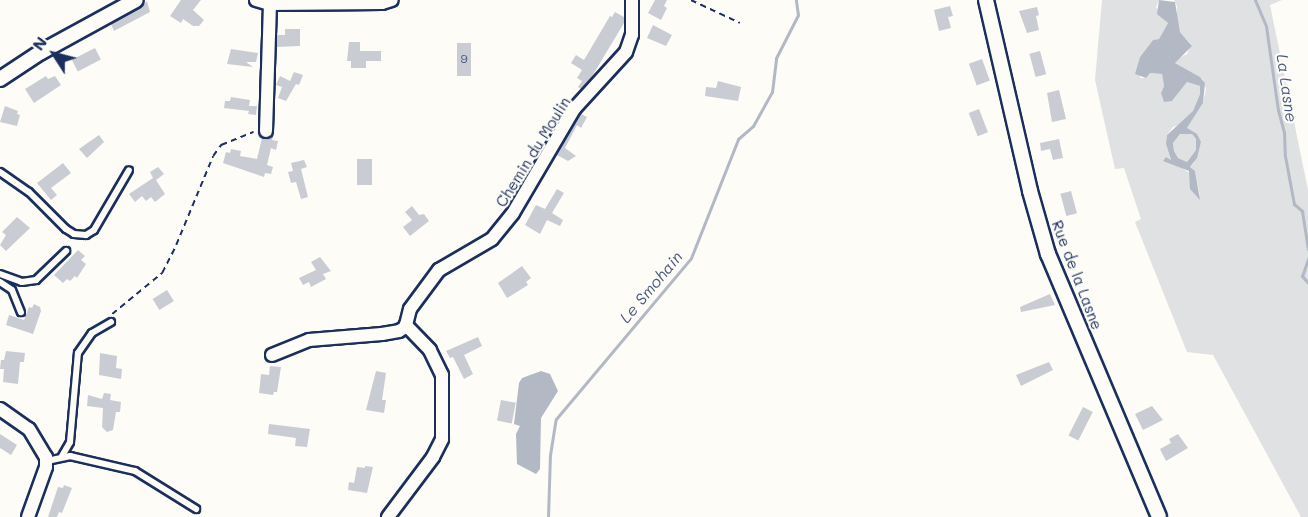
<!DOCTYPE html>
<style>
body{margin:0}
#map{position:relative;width:1308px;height:517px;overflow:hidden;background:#fdfcf7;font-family:Mali,sans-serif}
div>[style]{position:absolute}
.green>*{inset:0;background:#e0e1e3}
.water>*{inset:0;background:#b3b8c5}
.stream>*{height:3px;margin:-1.5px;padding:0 1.5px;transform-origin:1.5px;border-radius:1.5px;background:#b3b8c5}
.building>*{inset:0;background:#c9ccd3;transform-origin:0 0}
.path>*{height:1.5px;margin-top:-0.75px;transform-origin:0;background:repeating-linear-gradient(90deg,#1b2f5e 0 6px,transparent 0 10.5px)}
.roads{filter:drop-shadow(2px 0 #1b2f5e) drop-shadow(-2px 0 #1b2f5e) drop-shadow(0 2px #1b2f5e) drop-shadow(0 -2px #1b2f5e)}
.service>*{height:6px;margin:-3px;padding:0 3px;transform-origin:3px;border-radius:3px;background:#fdfcf7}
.minor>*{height:12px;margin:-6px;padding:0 6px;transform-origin:6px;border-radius:6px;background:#fdfcf7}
.tertiary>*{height:14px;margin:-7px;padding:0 7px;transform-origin:7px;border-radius:7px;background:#fdfcf7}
span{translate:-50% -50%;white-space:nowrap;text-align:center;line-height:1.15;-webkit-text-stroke:4.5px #fdfcf7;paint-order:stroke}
.number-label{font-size:12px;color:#46567b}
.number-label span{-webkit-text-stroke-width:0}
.street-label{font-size:15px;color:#1b2f5e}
.water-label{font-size:16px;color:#49587d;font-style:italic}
.north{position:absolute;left:24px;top:24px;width:60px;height:60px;-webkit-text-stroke:4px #fdfcf7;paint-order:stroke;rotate:306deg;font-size:16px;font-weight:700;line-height:24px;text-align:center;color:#1b2f5e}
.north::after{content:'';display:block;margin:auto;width:21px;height:27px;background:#1b2f5e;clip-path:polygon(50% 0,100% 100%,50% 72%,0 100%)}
</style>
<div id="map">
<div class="green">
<div style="clip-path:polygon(1102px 0,1159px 0,1156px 7px,1168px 23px,1159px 39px,1153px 40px,1140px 57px,1140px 78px,1145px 78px,1150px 73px,1162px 74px,1164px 86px,1161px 93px,1172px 101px,1187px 82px,1200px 86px,1200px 94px,1193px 111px,1181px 124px,1173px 127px,1167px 135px,1166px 144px,1171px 161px,1191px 174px,1190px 181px,1200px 196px,1195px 171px,1190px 167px,1194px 163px,1201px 142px,1187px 128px,1203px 103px,1206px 89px,1203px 79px,1175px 63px,1176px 60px,1187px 54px,1191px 44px,1180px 32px,1177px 21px,1177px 6px,1174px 0,1282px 0,1270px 5px,1308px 190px,1308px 517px,1301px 517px,1213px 355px,1187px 352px,1135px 222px,1141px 219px,1124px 168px,1115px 169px,1095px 80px)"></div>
<div style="clip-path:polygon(1180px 134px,1192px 134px,1196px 139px,1196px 150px,1187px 162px,1178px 158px,1174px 151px,1173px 143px)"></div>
</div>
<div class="water">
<div style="clip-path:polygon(evenodd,1159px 0,1175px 2px,1180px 32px,1192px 46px,1175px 63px,1200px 77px,1205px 83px,1203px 103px,1187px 128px,1197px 134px,1201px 142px,1197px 158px,1190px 167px,1195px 171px,1200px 200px,1190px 189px,1189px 171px,1163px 161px,1166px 157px,1171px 160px,1166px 144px,1167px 135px,1193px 111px,1200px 94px,1200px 86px,1187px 82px,1172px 101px,1164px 102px,1161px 93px,1164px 86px,1162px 74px,1150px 73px,1146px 78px,1135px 74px,1140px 57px,1153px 40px,1159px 39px,1168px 23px,1157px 14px,1159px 0,1180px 134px,1192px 134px,1196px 139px,1196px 150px,1187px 162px,1178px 158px,1174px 151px,1173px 143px,1180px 134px)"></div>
<div style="clip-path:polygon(541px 371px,550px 374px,558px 391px,541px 418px,540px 469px,536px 474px,517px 464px,516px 434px,520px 426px,514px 424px,519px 383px,522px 378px)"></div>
</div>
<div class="stream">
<div style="left:1255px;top:0;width:28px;rotate:67deg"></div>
<div style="left:1266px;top:26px;width:85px;rotate:81.9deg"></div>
<div style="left:1278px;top:110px;width:23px;rotate:75deg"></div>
<div style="left:1284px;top:132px;width:24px;rotate:88deg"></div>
<div style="left:1285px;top:156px;width:49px;rotate:79.4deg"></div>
<div style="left:1294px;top:204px;width:11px;rotate:41deg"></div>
<div style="left:1302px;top:211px;width:39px;rotate:81deg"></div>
<div style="left:1308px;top:259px;width:18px;rotate:109deg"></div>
<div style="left:1302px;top:276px;width:9px;rotate:49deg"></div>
<div style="left:548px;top:517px;width:62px;rotate:-88.2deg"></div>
<div style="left:550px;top:455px;width:36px;rotate:-81deg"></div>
<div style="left:556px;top:419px;width:210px;rotate:-50deg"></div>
<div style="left:691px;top:258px;width:128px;rotate:-68.4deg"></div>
<div style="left:738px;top:139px;width:20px;rotate:-41deg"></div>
<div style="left:753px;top:126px;width:39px;rotate:-61deg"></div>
<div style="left:772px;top:92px;width:34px;rotate:-83deg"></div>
<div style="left:776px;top:58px;width:48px;rotate:-62.9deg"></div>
<div style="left:798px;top:15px;width:15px;rotate:-98deg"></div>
</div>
<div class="building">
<div style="clip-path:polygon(181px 0,201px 0,193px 10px,204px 20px,199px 26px,193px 26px,183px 19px,181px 23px,170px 16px)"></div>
<div style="clip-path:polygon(655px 0,667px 0,664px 6px,667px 8px,661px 20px,648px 13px)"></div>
<div style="clip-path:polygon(147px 1px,150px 12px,114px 31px,111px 24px,140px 8px)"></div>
<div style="clip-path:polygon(950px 6px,953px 16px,948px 17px,951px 28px,939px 31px,934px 10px)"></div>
<div style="clip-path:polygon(1037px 7px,1039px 15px,1036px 16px,1039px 30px,1027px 33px,1019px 11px)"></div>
<div style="clip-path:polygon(615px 12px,624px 17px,624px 23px,591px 78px,581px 89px,578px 87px,582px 81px,577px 78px,582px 70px,571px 63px,576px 55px,584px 60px,610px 16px,612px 17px)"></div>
<div style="clip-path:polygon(653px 25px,672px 35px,666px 46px,647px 38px)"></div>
<div style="clip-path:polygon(285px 29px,300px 29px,300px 46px,277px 47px,277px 35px,285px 35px)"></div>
<div style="clip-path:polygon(349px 42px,360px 42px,360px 51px,381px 51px,381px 61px,366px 61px,366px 68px,351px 68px,351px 61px,347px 61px)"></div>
<div style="left:471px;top:43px;width:33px;height:14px;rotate:90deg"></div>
<div style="left:95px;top:48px;width:13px;height:26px;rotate:63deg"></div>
<div style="clip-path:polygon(231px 49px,258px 53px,256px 62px,246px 62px,253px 67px,227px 64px)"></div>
<div style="left:1040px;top:51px;width:24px;height:11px;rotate:75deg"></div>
<div style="left:982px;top:59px;width:23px;height:14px;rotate:70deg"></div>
<div style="clip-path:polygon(294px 72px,303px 75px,299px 85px,296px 84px,286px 101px,278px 98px,282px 87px,276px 85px,280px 76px,290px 81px)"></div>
<div style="clip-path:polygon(46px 76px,48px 79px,55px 76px,61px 85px,34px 103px,25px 89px)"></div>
<div style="clip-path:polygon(718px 81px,741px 87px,738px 101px,705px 96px,706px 87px,716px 88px)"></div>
<div style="clip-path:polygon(1059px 90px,1066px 119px,1052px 122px,1047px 93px)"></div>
<div style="clip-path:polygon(231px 97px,250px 100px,249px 106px,257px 106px,256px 115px,248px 114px,249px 111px,224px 108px,225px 101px,230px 101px)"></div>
<div style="clip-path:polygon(5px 106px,18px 111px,17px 114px,20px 115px,17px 126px,0 122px)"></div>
<div style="left:979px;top:109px;width:25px;height:11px;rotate:69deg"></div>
<div style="clip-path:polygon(581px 114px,587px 117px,581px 128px,577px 125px,565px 148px,576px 156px,568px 161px,557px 155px)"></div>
<div style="clip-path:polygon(99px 135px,104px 142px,87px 158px,79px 149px)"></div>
<div style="clip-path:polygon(273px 135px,272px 140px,278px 141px,276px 150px,271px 148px,267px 165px,273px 167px,271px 174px,265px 173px,264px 177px,223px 163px,226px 152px,230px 153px,231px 149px,241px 151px,240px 156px,257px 159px,262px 138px,269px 138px)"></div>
<div style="clip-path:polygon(1059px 139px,1063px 158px,1053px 160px,1050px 149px,1041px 151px,1040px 143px)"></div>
<div style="left:357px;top:159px;width:15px;height:26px"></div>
<div style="clip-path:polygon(304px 160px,307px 167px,301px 169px,308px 197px,301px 199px,296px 182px,291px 183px,288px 172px,293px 171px,291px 163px)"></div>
<div style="clip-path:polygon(63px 163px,71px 173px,51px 188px,57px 195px,51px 200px,37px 183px)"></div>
<div style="clip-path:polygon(158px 167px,164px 174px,156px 180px,165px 194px,155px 202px,151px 197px,146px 201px,142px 196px,135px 202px,129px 194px,153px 178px,150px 172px)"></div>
<div style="clip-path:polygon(557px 189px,564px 193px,552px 213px,563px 220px,560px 226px,547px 220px,540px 234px,525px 225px,536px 205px,545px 209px)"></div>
<div style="left:1071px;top:191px;width:23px;height:11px;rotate:75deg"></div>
<div style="clip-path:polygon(412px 206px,419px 215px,424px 214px,429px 221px,410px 236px,403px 227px,412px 220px,405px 212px)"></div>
<div style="clip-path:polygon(17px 217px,30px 228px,6px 251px,0 245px,6px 235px,2px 232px)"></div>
<div style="clip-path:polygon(78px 250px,85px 256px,81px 260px,86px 264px,77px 278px,75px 276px,70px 281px,67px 279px,63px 283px,54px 275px)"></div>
<div style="clip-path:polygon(320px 257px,331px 271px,323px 274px,326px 279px,311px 287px,309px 282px,303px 285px,299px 278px,316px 270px,311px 262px)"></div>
<div style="clip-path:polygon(522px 266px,531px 278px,526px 282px,528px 285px,507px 298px,498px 283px)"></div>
<div style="left:167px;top:290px;width:13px;height:17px;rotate:58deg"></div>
<div style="clip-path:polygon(1050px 294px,1055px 305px,1021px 312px,1020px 307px)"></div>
<div style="clip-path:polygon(34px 304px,40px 307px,41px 311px,33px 334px,6px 325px,9px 315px,24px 320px,29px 307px,32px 308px)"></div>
<div style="clip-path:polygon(478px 337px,482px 346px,464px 355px,473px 374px,464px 379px,453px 357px,450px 358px,446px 351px)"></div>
<div style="clip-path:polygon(6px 351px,25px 353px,24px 362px,20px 362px,18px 384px,3px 382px,4px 369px,0 369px,1px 360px,4px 360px)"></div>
<div style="clip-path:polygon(100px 353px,117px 356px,116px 368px,122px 369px,121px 379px,99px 375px)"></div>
<div style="clip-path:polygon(1049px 362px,1053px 370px,1021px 386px,1016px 375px)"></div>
<div style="clip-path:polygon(270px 366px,281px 367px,277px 392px,274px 392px,273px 395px,259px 393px,261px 374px,269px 375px)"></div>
<div style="clip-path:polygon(376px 371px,386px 373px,382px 400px,386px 400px,384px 413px,366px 410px)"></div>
<div style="clip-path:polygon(104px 393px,111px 394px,110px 400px,121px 402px,120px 412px,116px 412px,113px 430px,107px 432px,102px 427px,103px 408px,87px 406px,88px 395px,102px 399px)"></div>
<div style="left:501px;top:400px;width:15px;height:21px;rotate:11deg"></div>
<div style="clip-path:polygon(1152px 406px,1163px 420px,1143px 430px,1135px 414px)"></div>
<div style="left:1083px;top:407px;width:11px;height:32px;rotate:27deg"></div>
<div style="clip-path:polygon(269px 424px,310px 429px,307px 447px,295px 446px,296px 438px,268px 434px)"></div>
<div style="clip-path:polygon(0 434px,17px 445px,11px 455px,0 448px)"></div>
<div style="clip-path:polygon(1178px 434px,1188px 448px,1166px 461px,1160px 449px,1171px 443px,1169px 439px)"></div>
<div style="clip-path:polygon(365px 466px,373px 467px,367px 493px,348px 490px,349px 482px,354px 483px,357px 467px,365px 468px)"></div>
<div style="clip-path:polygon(64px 485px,72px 488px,62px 513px,59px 512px,57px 517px,48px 517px,58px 487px,63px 488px)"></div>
</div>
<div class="path">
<div style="left:691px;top:0;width:54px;rotate:25.1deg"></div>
<div style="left:112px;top:314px;width:65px;rotate:-39.4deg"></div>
<div style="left:162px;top:273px;width:31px;rotate:-63deg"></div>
<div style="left:176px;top:245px;width:96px;rotate:-67.4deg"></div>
<div style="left:213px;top:156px;width:14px;rotate:-54deg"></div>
<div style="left:221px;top:145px;width:35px;rotate:-22deg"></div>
</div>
<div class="roads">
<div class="service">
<div style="left:0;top:172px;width:35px;rotate:35deg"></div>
<div style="left:29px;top:192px;width:52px;rotate:45deg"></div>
<div style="left:66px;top:229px;width:9px;rotate:32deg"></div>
<div style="left:74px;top:234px;width:12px;rotate:5deg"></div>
<div style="left:86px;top:235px;width:9px;rotate:-32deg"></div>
<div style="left:94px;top:230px;width:69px;rotate:-59.7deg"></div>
<div style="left:0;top:274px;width:23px;rotate:20deg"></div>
<div style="left:22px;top:282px;width:14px;rotate:-8deg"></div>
<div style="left:36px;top:280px;width:42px;rotate:-44deg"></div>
<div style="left:0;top:282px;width:14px;rotate:34deg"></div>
<div style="left:12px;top:290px;width:24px;rotate:68deg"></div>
<div style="left:62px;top:456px;width:16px;rotate:-60deg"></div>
<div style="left:70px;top:442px;width:89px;rotate:-84.9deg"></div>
<div style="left:78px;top:353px;width:24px;rotate:-55deg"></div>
<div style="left:92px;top:333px;width:22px;rotate:-30deg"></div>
<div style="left:47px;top:461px;width:24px;rotate:-12deg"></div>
<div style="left:70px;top:456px;width:67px;rotate:13deg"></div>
<div style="left:135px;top:471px;width:72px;rotate:31.9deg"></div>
</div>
<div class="minor">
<div style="left:256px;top:0;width:15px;rotate:16deg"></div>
<div style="left:270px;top:4px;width:112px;rotate:-0.5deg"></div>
<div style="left:382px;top:3px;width:10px;rotate:-17deg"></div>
<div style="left:266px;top:131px;width:127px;rotate:-88.2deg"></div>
<div style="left:272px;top:355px;width:40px;rotate:-22deg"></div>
<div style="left:309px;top:340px;width:73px;rotate:-4.7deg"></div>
<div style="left:382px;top:334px;width:17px;rotate:-10deg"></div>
<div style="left:399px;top:331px;width:9px;rotate:-32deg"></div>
<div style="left:0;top:409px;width:35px;rotate:35deg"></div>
<div style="left:29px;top:429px;width:33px;rotate:59deg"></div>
<div style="left:46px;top:457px;width:10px;rotate:90deg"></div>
<div style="left:46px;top:467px;width:53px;rotate:109.8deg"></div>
<div style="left:388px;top:517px;width:75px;rotate:-53.1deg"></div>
<div style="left:433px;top:457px;width:20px;rotate:-63deg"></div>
<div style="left:442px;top:439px;width:64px;rotate:-90deg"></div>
<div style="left:442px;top:375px;width:28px;rotate:-116deg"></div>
<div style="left:430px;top:350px;width:35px;rotate:-134deg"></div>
<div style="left:406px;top:325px;width:16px;rotate:-76deg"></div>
<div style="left:410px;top:309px;width:49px;rotate:-53.4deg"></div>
<div style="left:439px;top:270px;width:61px;rotate:-30.3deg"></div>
<div style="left:492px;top:239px;width:33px;rotate:-51deg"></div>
<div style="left:513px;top:213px;width:121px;rotate:-59.6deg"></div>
<div style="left:574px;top:109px;width:77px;rotate:-47.6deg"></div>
<div style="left:626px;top:52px;width:18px;rotate:-71deg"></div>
<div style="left:632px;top:35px;width:35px;rotate:-90deg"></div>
</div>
<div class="tertiary">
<div style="left:986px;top:0;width:196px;rotate:77deg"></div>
<div style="left:1030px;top:191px;width:66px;rotate:74.1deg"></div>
<div style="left:1048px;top:254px;width:285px;rotate:67.1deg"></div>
<div style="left:0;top:79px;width:49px;rotate:-33.4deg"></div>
<div style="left:41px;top:52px;width:108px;rotate:-28.7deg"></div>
</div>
</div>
<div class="number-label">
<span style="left:464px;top:59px">9</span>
</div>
<div class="street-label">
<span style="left:533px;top:152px;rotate:-58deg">Chemin du Moulin</span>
<span style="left:1077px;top:275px;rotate:69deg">Rue de la Lasne</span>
</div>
<div class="water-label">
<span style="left:1287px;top:88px;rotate:82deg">La Lasne</span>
<span style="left:651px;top:287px;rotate:-50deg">Le Smohain</span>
</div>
<div class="north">N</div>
</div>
